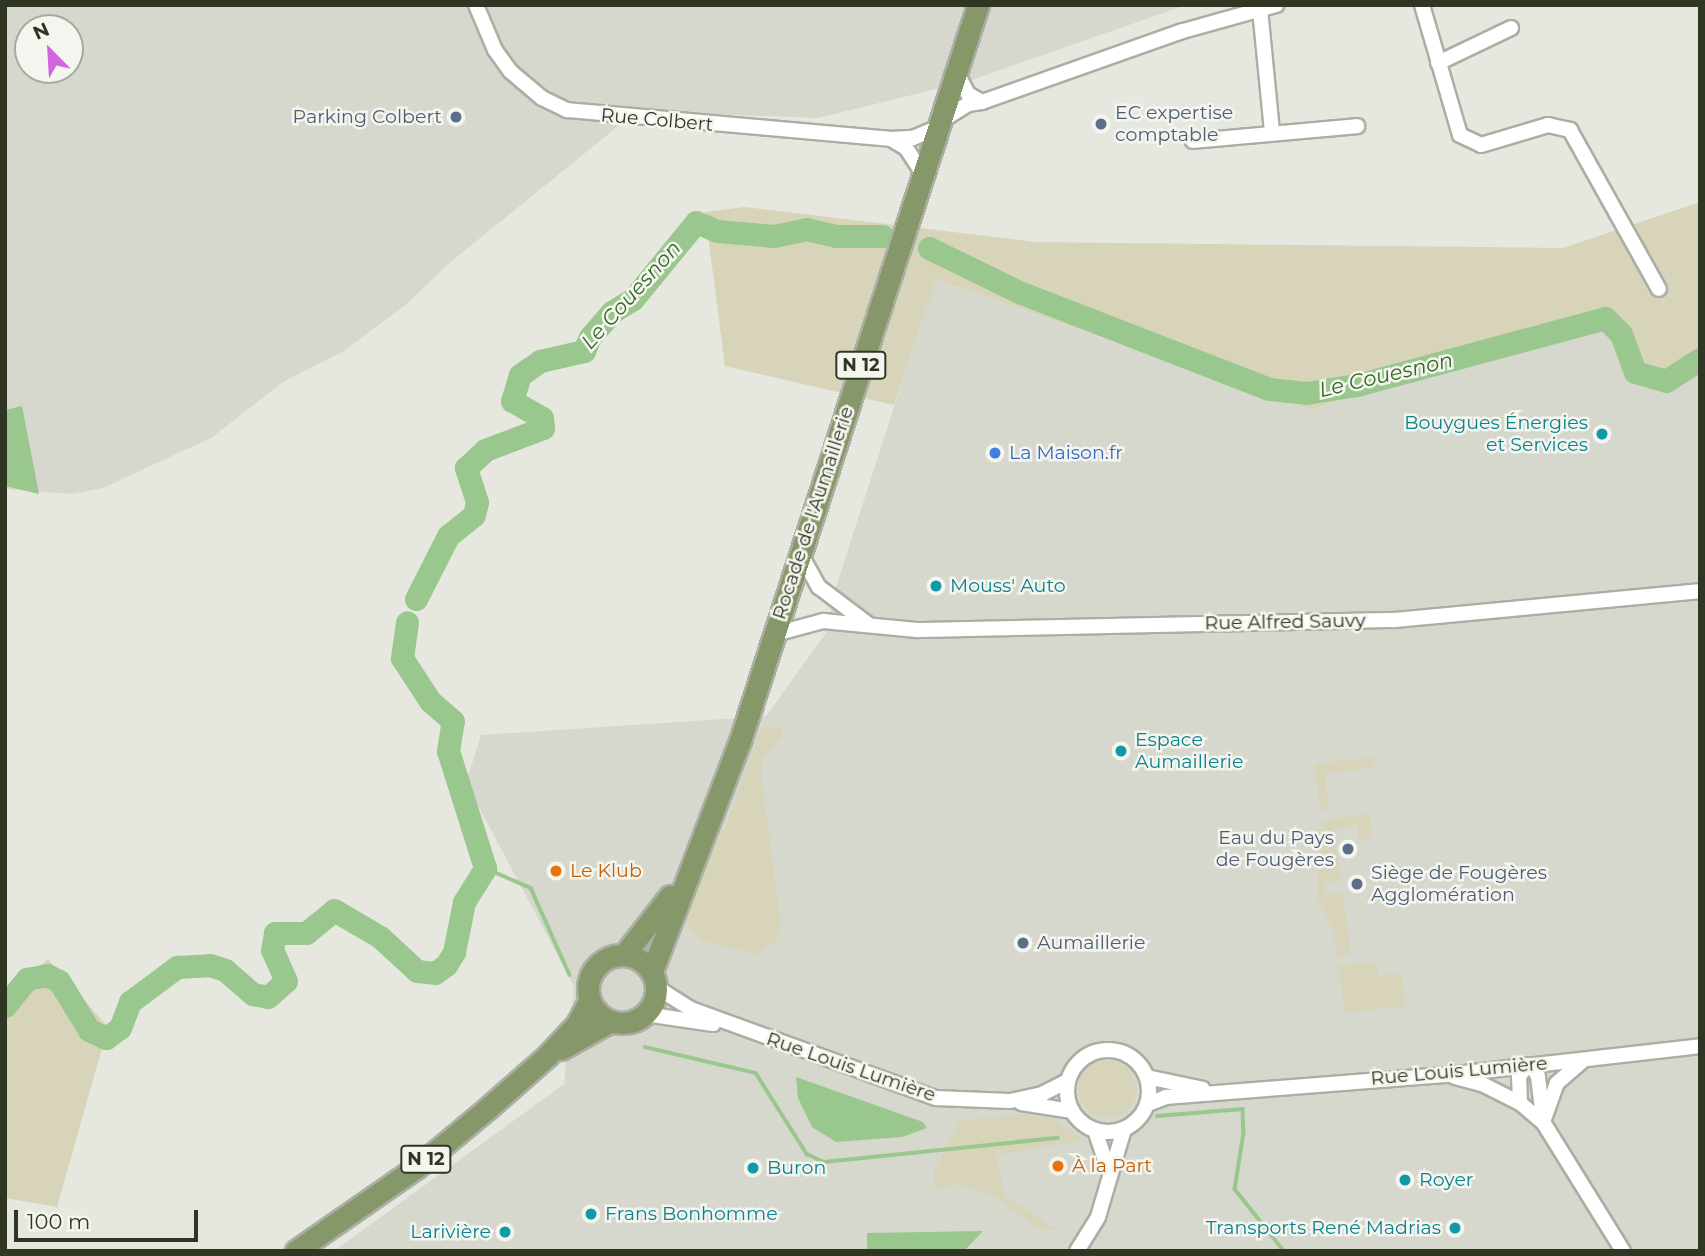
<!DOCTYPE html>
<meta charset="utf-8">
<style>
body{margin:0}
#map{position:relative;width:1705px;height:1256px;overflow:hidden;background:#e6e8df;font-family:Montserrat,sans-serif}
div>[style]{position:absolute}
.built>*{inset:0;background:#d6d8ce}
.green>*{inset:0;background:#d7d4ba}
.round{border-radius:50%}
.water>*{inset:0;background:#9ac78d}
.stream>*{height:3.5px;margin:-1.75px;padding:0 1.75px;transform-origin:1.75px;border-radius:1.75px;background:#9ac78d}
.river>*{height:23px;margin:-11.5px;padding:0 11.5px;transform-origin:11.5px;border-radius:11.5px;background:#9ac78d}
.roads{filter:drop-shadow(2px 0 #abafa3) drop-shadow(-2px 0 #abafa3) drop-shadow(0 2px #abafa3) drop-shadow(0 -2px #abafa3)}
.street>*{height:14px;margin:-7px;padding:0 7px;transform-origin:7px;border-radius:7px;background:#fff}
.street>.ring{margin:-7px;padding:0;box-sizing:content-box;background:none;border:14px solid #fff;border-radius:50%}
.primary>*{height:21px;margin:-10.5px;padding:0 10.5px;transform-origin:10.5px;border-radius:10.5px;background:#869869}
.primary>.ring{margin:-10.5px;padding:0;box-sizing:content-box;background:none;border:21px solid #869869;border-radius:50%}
.dots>*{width:19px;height:19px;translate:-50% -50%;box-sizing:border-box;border:4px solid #f5f5ef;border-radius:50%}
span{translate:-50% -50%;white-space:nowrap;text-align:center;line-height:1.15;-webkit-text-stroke:5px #f5f5ef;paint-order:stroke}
.shield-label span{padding:2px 5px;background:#f5f5ef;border:2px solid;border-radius:5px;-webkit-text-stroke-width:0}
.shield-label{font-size:18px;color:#2f3622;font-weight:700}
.service-label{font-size:19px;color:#4e5e75}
.left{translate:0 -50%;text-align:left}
.right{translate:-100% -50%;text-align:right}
.street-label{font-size:19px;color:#2f3622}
.culture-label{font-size:19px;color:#0d838f}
.shop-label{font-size:19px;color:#366cbe}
.food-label{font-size:19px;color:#c56008}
.water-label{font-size:21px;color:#326a25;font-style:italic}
.frame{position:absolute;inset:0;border:7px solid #2f3622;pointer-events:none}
.north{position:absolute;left:14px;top:14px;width:70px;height:70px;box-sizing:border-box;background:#f5f5ef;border:2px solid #a6a99d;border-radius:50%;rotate:336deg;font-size:19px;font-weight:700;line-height:28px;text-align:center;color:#2f3622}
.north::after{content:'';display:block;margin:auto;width:24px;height:32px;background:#d166df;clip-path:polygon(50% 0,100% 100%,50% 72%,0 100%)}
.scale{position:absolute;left:14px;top:1210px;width:184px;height:32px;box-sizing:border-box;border:4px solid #2f3622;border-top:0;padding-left:9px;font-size:21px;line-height:24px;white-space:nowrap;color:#2f3622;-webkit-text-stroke:5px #f5f5ef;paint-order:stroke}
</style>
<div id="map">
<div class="built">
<div style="clip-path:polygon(evenodd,5px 5px,1186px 5px,969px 81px,818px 118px,637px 111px,448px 264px,407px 304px,342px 352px,283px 382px,211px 438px,103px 488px,73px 494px,5px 489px,5px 5px,28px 28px,70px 28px,70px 70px,28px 70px,28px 28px)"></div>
<div style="clip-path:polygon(935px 280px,1312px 410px,1542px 325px,1565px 334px,1598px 320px,1614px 323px,1625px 379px,1670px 387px,1700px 360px,1700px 1251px,334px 1251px,564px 1084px,574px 986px,466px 783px,481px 735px,766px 716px,826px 633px,836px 587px)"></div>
</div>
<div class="green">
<div style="clip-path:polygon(1700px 202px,1700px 360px,1670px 387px,1624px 379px,1614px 323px,1598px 320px,1565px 334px,1541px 325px,1312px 410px,936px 280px,894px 405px,725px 366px,705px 212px,745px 207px,1036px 242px,1563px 248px)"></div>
<div style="clip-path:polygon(781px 726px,783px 736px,763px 759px,761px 774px,780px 918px,779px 938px,757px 954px,700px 940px,678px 915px,725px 828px,760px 728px)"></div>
<div style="clip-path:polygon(1374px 757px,1375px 767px,1326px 774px,1328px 810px,1320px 809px,1314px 764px)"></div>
<div style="clip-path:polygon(1370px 813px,1372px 837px,1359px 840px,1357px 825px,1334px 829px,1341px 881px,1324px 885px,1326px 895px,1343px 893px,1351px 953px,1338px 958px,1333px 930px,1317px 897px,1321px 821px)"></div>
<div style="clip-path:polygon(48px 959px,108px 1027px,57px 1207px,5px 1198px,5px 995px)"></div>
<div style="clip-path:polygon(1376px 961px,1378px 975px,1401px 973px,1406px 1006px,1344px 1013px,1339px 966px)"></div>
<div class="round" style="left:1078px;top:1060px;width:58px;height:58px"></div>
<div style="clip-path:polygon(1028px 1114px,1054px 1119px,1085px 1140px,997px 1155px,1005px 1196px,1057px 1230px,1038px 1229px,998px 1199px,959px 1184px,939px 1189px,934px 1183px,935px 1168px,961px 1120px)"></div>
</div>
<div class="water">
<div style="clip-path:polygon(22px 406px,39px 494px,5px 486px,5px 410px)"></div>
<div style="clip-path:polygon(796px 1077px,923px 1122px,927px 1128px,902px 1137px,836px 1142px,812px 1127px,798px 1098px)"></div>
<div style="clip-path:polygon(983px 1231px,964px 1251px,867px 1251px,867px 1233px)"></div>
</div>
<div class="stream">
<div style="left:485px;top:868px;width:50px;rotate:23.5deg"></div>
<div style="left:531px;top:888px;width:95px;rotate:65.9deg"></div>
<div style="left:645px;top:1047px;width:114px;rotate:13.2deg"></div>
<div style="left:756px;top:1073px;width:96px;rotate:57.8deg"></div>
<div style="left:807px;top:1154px;width:19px;rotate:25deg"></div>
<div style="left:824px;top:1162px;width:235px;rotate:-5.9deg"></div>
<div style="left:1157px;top:1116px;width:86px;rotate:-4.7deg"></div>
<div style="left:1243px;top:1109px;width:24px;rotate:88deg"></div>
<div style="left:1244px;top:1133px;width:57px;rotate:99.1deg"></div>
<div style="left:1235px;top:1189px;width:79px;rotate:51.7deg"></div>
</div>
<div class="river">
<div style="left:929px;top:248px;width:100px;rotate:26.1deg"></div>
<div style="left:1019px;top:292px;width:268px;rotate:21.2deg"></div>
<div style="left:1269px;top:389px;width:37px;rotate:6deg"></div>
<div style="left:1306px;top:393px;width:52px;rotate:-8.9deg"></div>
<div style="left:1357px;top:385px;width:257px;rotate:-15.1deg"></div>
<div style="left:1605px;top:318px;width:23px;rotate:45deg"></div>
<div style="left:1621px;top:334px;width:40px;rotate:69.8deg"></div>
<div style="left:1635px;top:372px;width:32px;rotate:16deg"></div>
<div style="left:1666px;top:381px;width:40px;rotate:-32.9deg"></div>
<div style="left:416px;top:599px;width:71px;rotate:-63.1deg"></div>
<div style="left:448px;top:536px;width:33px;rotate:-39deg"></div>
<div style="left:474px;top:515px;width:13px;rotate:-77deg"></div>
<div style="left:477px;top:502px;width:36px;rotate:-108deg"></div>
<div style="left:466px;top:468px;width:26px;rotate:-43deg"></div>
<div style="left:485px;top:450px;width:62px;rotate:-20.8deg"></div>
<div style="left:543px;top:428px;width:10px;rotate:-96deg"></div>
<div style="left:542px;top:418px;width:34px;rotate:-150deg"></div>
<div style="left:512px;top:401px;width:27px;rotate:-73deg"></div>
<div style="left:520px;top:375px;width:24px;rotate:-35deg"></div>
<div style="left:540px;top:361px;width:45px;rotate:-12.8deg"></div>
<div style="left:584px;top:351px;width:15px;rotate:-67deg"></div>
<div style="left:590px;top:337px;width:33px;rotate:-49deg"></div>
<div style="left:612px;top:312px;width:25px;rotate:-32deg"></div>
<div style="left:633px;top:299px;width:99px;rotate:-50.7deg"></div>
<div style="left:696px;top:222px;width:23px;rotate:23deg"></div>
<div style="left:717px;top:231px;width:57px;rotate:5deg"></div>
<div style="left:774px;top:236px;width:33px;rotate:-12deg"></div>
<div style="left:806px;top:229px;width:31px;rotate:13deg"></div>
<div style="left:836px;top:236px;width:46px"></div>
<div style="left:5px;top:1006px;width:35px;rotate:-51deg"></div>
<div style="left:27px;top:979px;width:20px;rotate:-11deg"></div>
<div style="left:47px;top:975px;width:13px;rotate:27deg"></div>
<div style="left:59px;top:981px;width:57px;rotate:58.5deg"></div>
<div style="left:89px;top:1030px;width:19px;rotate:25deg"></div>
<div style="left:106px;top:1038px;width:17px;rotate:-36deg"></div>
<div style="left:120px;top:1028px;width:28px;rotate:-69deg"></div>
<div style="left:130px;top:1002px;width:59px;rotate:-36.7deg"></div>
<div style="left:177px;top:967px;width:33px;rotate:-3deg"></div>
<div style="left:210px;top:965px;width:16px;rotate:18deg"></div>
<div style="left:225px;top:970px;width:37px;rotate:41deg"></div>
<div style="left:253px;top:994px;width:15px;rotate:11deg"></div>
<div style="left:268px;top:997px;width:24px;rotate:-42deg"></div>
<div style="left:286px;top:981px;width:34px;rotate:-114deg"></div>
<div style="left:272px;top:950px;width:17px;rotate:-80deg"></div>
<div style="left:275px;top:933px;width:31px"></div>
<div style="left:306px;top:933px;width:36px;rotate:-39deg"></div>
<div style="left:334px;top:910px;width:53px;rotate:30.4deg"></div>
<div style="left:380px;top:937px;width:50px;rotate:42.6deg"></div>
<div style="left:417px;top:971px;width:18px;rotate:6deg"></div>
<div style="left:435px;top:973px;width:14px;rotate:-36deg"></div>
<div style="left:446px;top:965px;width:15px;rotate:-58deg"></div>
<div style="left:454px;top:952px;width:51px;rotate:-78.7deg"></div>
<div style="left:464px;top:902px;width:40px;rotate:-58deg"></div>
<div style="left:485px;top:868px;width:123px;rotate:-107.5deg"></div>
<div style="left:448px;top:751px;width:30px;rotate:-81deg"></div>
<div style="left:453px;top:721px;width:30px;rotate:-139deg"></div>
<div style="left:430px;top:701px;width:51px;rotate:-123.1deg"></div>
<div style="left:402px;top:658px;width:36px;rotate:-82deg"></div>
</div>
<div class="roads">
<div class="street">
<div style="left:476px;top:5px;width:49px;rotate:67.1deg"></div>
<div style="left:495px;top:50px;width:26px;rotate:54deg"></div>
<div style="left:510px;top:71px;width:42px;rotate:40.2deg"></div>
<div style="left:542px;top:98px;width:28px;rotate:26deg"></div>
<div style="left:567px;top:110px;width:325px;rotate:5.1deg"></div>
<div style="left:1422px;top:5px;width:135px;rotate:73.7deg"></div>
<div style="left:1460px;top:135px;width:23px;rotate:25deg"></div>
<div style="left:1481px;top:145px;width:70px;rotate:-16.6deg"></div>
<div style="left:1548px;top:125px;width:23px;rotate:13deg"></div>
<div style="left:1570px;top:130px;width:182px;rotate:60.8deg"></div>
<div style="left:1260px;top:9px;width:123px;rotate:84.4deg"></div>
<div style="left:1438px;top:63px;width:81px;rotate:-25.6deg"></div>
<div style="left:982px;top:102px;width:213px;rotate:-19.5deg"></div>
<div style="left:1183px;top:31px;width:97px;rotate:-15.6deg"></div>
<div style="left:941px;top:121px;width:32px;rotate:-32deg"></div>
<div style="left:968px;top:104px;width:14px;rotate:-8deg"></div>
<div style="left:982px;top:102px;width:16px;rotate:-150deg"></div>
<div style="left:968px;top:94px;width:24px;rotate:-118deg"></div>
<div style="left:1193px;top:141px;width:165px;rotate:-5.2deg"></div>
<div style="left:923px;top:174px;width:31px;rotate:-123deg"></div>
<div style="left:906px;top:148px;width:17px;rotate:-149deg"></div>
<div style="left:891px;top:139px;width:22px;rotate:-3deg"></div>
<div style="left:913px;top:138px;width:28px;rotate:-23deg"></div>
<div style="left:801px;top:555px;width:37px;rotate:61deg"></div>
<div style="left:819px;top:587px;width:61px;rotate:37.1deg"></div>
<div style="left:775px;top:634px;width:50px;rotate:-15.2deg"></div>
<div style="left:823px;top:621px;width:94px;rotate:5.5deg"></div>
<div style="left:917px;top:630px;width:477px;rotate:-1.2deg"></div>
<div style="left:1394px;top:620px;width:307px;rotate:-5.4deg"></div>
<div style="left:656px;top:987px;width:41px;rotate:32.2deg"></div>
<div style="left:691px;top:1009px;width:261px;rotate:20deg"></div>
<div style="left:936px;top:1098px;width:74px;rotate:2.3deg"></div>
<div style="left:1010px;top:1101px;width:33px;rotate:-12deg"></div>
<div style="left:1042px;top:1094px;width:29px;rotate:-27deg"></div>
<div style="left:645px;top:1014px;width:69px;rotate:8.4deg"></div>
<div class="ring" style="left:1067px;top:1050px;width:68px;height:68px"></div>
<div style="left:1532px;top:1065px;width:13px;rotate:63deg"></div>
<div style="left:1538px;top:1077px;width:33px;rotate:83deg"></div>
<div style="left:1147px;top:1077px;width:57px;rotate:12.1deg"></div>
<div style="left:1455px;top:1077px;width:30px;rotate:15deg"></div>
<div style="left:1484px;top:1085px;width:40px;rotate:26.6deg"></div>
<div style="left:1520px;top:1103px;width:30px;rotate:40deg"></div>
<div style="left:1543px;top:1122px;width:152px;rotate:58.2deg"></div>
<div style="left:1021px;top:1103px;width:52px;rotate:8.9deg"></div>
<div style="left:1520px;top:1103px;width:27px;rotate:-92deg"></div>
<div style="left:1519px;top:1076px;width:14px;rotate:-51deg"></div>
<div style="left:1148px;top:1104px;width:19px;rotate:-21deg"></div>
<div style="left:1166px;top:1097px;width:282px;rotate:-4.5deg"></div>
<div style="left:1447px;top:1075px;width:255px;rotate:-6.5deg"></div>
<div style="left:1543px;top:1122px;width:41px;rotate:-70.3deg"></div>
<div style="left:1557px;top:1083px;width:33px;rotate:-41deg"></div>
<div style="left:1095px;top:1130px;width:41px;rotate:71.6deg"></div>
<div style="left:1077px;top:1251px;width:40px;rotate:-58deg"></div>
<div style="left:1098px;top:1217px;width:92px;rotate:-73.5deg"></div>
</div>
<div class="primary">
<div class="ring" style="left:588px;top:955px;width:47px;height:47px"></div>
<div style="left:624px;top:955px;width:75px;rotate:-52.1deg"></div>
<div style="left:652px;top:971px;width:246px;rotate:-69.1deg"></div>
<div style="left:740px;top:741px;width:774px;rotate:-72.08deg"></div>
<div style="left:561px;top:1049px;width:57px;rotate:-29.2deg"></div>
<div style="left:296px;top:1251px;width:147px;rotate:-34.8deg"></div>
<div style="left:417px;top:1167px;width:92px;rotate:-39.7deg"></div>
<div style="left:488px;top:1108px;width:79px;rotate:-41.4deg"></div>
<div style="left:547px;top:1056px;width:44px;rotate:-46.8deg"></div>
<div style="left:577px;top:1024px;width:27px;rotate:-62deg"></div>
</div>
</div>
<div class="dots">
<div style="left:456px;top:117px;background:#5c6f8a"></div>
<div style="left:1101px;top:124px;background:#5c6f8a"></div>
<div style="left:1602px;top:434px;background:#0f9aa8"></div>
<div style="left:995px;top:453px;background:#3f7fe0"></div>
<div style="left:936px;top:586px;background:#0f9aa8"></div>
<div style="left:1121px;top:751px;background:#0f9aa8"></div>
<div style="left:1348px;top:849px;background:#5c6f8a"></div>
<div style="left:556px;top:871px;background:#e8710a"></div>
<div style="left:1357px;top:884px;background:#5c6f8a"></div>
<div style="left:1023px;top:943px;background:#5c6f8a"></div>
<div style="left:1058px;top:1166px;background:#e8710a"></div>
<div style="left:753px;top:1168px;background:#0f9aa8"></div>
<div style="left:1405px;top:1180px;background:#0f9aa8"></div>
<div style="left:591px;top:1214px;background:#0f9aa8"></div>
<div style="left:1455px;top:1228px;background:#0f9aa8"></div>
<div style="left:505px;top:1232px;background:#0f9aa8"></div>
</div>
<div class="shield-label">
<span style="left:861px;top:365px">N 12</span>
<span style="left:426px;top:1159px">N 12</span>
</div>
<div class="service-label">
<span class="left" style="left:1115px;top:124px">EC expertise<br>comptable</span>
<span class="right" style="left:442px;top:117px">Parking Colbert</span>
<span class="right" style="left:1334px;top:849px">Eau du Pays<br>de Fougères</span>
<span class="left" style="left:1371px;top:884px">Siège de Fougères<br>Agglomération</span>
<span class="left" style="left:1037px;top:943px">Aumaillerie</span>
</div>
<div class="street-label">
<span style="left:657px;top:120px;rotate:5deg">Rue Colbert</span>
<span style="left:813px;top:513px;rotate:-72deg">Rocade de l'Aumaillerie</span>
<span style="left:1285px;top:622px;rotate:-1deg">Rue Alfred Sauvy</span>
<span style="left:851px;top:1067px;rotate:19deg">Rue Louis Lumière</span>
<span style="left:1459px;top:1071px;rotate:-5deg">Rue Louis Lumière</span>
</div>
<div class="culture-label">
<span class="right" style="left:1588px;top:434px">Bouygues Énergies<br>et Services</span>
<span class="left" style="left:950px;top:586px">Mouss' Auto</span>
<span class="left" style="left:1135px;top:751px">Espace<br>Aumaillerie</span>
<span class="left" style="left:767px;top:1168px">Buron</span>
<span class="left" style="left:1419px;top:1180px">Royer</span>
<span class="left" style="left:605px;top:1214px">Frans Bonhomme</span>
<span class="right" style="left:1441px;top:1228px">Transports René Madrias</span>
<span class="right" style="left:491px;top:1232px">Larivière</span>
</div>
<div class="shop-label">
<span class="left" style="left:1009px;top:453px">La Maison.fr</span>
</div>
<div class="food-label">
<span class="left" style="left:570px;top:871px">Le Klub</span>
<span class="left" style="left:1072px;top:1166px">À la Part</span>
</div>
<div class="water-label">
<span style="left:631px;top:295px;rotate:-48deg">Le Couesnon</span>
<span style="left:1386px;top:375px;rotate:-13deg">Le Couesnon</span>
</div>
<div class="frame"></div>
<div class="north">N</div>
<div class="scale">100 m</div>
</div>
